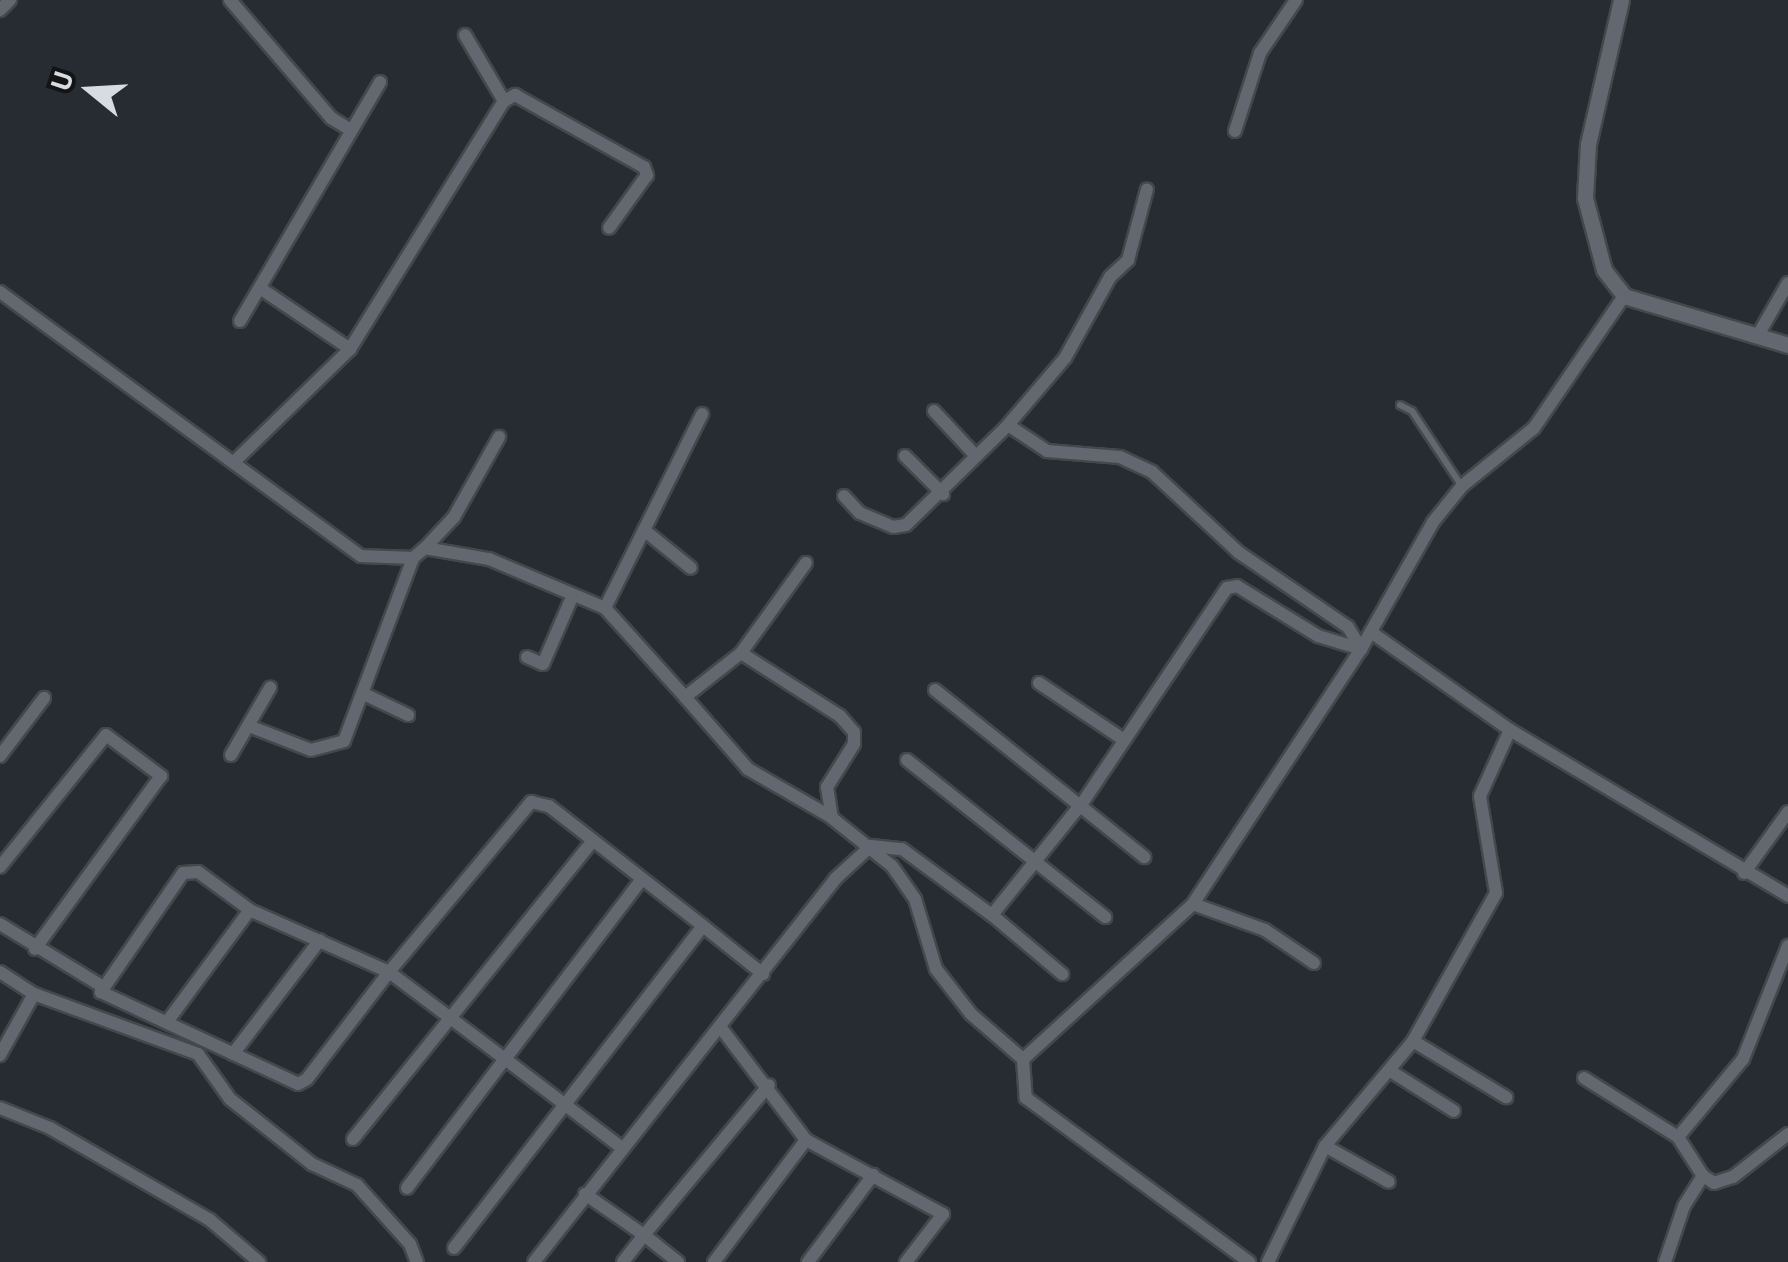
<!DOCTYPE html>
<style>
body{margin:0}
#map{position:relative;width:1788px;height:1262px;overflow:hidden;background:#272b32;font-family:"Titillium Web",sans-serif}
div>[style]{position:absolute}
.roads{filter:drop-shadow(2px 0 #44484c) drop-shadow(-2px 0 #44484c) drop-shadow(0 2px #44484c) drop-shadow(0 -2px #44484c)}
.service>*{height:6px;margin:-3px;padding:0 3px;transform-origin:3px;border-radius:3px;background:#636870}
.minor>*{height:12px;margin:-6px;padding:0 6px;transform-origin:6px;border-radius:6px;background:#636870}
.tertiary>*{height:15px;margin:-7.5px;padding:0 7.5px;transform-origin:7.5px;border-radius:7.5px;background:#636870}
span{translate:-50% -50%;white-space:nowrap;text-align:center;line-height:1.15;-webkit-text-stroke:8px #121416;paint-order:stroke}
.north{position:absolute;left:40px;top:40px;width:100px;height:100px;-webkit-text-stroke:8px #121416;paint-order:stroke;rotate:288deg;font-size:28px;font-weight:700;line-height:40px;text-align:center;color:#d8dbdf}
.north::after{content:'';display:block;margin:auto;width:35px;height:45px;background:#d8dbdf;clip-path:polygon(50% 0,100% 100%,50% 72%,0 100%)}
</style>
<div id="map">
<div class="roads">
<div class="service">
<div style="left:1400px;top:405px;width:13px;rotate:27deg"></div>
<div style="left:1412px;top:411px;width:89px;rotate:56.5deg"></div>
</div>
<div class="minor">
<div style="left:230px;top:0;width:155px;rotate:49.4deg"></div>
<div style="left:331px;top:118px;width:21px;rotate:31deg"></div>
<div style="left:0;top:10px;width:14px;rotate:-45deg"></div>
<div style="left:465px;top:35px;width:77px;rotate:59.4deg"></div>
<div style="left:1235px;top:131px;width:82px;rotate:-72.2deg"></div>
<div style="left:1260px;top:53px;width:64px;rotate:-55.8deg"></div>
<div style="left:260px;top:288px;width:109px;rotate:34.1deg"></div>
<div style="left:0;top:292px;width:447px;rotate:36.2deg"></div>
<div style="left:361px;top:556px;width:52px;rotate:2.2deg"></div>
<div style="left:413px;top:558px;width:16px;rotate:-40deg"></div>
<div style="left:425px;top:548px;width:65px;rotate:9.8deg"></div>
<div style="left:489px;top:559px;width:126px;rotate:22.9deg"></div>
<div style="left:605px;top:608px;width:120px;rotate:48deg"></div>
<div style="left:685px;top:697px;width:71px;rotate:-38.2deg"></div>
<div style="left:741px;top:653px;width:117px;rotate:32.5deg"></div>
<div style="left:840px;top:716px;width:21px;rotate:49deg"></div>
<div style="left:854px;top:732px;width:12px;rotate:90deg"></div>
<div style="left:854px;top:744px;width:51px;rotate:122.1deg"></div>
<div style="left:827px;top:787px;width:31px;rotate:81deg"></div>
<div style="left:832px;top:818px;width:77px;rotate:38.7deg"></div>
<div style="left:892px;top:866px;width:40px;rotate:55.1deg"></div>
<div style="left:915px;top:899px;width:73px;rotate:73.3deg"></div>
<div style="left:936px;top:969px;width:57px;rotate:52.1deg"></div>
<div style="left:971px;top:1014px;width:69px;rotate:40.9deg"></div>
<div style="left:1023px;top:1059px;width:39px;rotate:86deg"></div>
<div style="left:1026px;top:1098px;width:277px;rotate:36.3deg"></div>
<div style="left:240px;top:321px;width:277px;rotate:-59.6deg"></div>
<div style="left:1758px;top:335px;width:60px;rotate:-60deg"></div>
<div style="left:934px;top:411px;width:60px;rotate:47deg"></div>
<div style="left:1008px;top:425px;width:88px;rotate:-49.6deg"></div>
<div style="left:1065px;top:358px;width:93px;rotate:-60.9deg"></div>
<div style="left:1110px;top:277px;width:25px;rotate:-43deg"></div>
<div style="left:1128px;top:260px;width:73px;rotate:-75deg"></div>
<div style="left:905px;top:456px;width:54px;rotate:45deg"></div>
<div style="left:234px;top:462px;width:162px;rotate:-44.2deg"></div>
<div style="left:350px;top:349px;width:292px;rotate:-58.2deg"></div>
<div style="left:504px;top:101px;width:13px;rotate:-29deg"></div>
<div style="left:515px;top:95px;width:148px;rotate:29.2deg"></div>
<div style="left:644px;top:167px;width:9px;rotate:69deg"></div>
<div style="left:647px;top:175px;width:65px;rotate:125.6deg"></div>
<div style="left:844px;top:496px;width:23px;rotate:47deg"></div>
<div style="left:860px;top:513px;width:36px;rotate:23deg"></div>
<div style="left:893px;top:527px;width:13px;rotate:-9deg"></div>
<div style="left:906px;top:525px;width:143px;rotate:-44.4deg"></div>
<div style="left:1008px;top:425px;width:47px;rotate:33.7deg"></div>
<div style="left:1047px;top:451px;width:73px;rotate:4.7deg"></div>
<div style="left:1120px;top:457px;width:35px;rotate:25deg"></div>
<div style="left:1152px;top:472px;width:117px;rotate:42.9deg"></div>
<div style="left:1238px;top:552px;width:133px;rotate:34.3deg"></div>
<div style="left:1348px;top:627px;width:26px;rotate:59deg"></div>
<div style="left:1361px;top:649px;width:305px;rotate:123.4deg"></div>
<div style="left:1193px;top:904px;width:230px;rotate:137.6deg"></div>
<div style="left:644px;top:530px;width:60px;rotate:39deg"></div>
<div style="left:425px;top:548px;width:42px;rotate:-46.9deg"></div>
<div style="left:454px;top:517px;width:92px;rotate:-60.6deg"></div>
<div style="left:605px;top:608px;width:217px;rotate:-63.4deg"></div>
<div style="left:1371px;top:632px;width:170px;rotate:35.2deg"></div>
<div style="left:1510px;top:730px;width:324px;rotate:30.8deg"></div>
<div style="left:741px;top:653px;width:111px;rotate:-54.2deg"></div>
<div style="left:527px;top:657px;width:17px;rotate:24deg"></div>
<div style="left:543px;top:664px;width:75px;rotate:-66.5deg"></div>
<div style="left:1039px;top:683px;width:102px;rotate:33.8deg"></div>
<div style="left:935px;top:690px;width:268px;rotate:38.6deg"></div>
<div style="left:364px;top:694px;width:49px;rotate:25.5deg"></div>
<div style="left:685px;top:697px;width:96px;rotate:48.8deg"></div>
<div style="left:748px;top:769px;width:96px;rotate:30deg"></div>
<div style="left:249px;top:726px;width:66px;rotate:21.2deg"></div>
<div style="left:311px;top:750px;width:34px;rotate:-15deg"></div>
<div style="left:344px;top:741px;width:196px;rotate:-69.3deg"></div>
<div style="left:231px;top:755px;width:78px;rotate:-59.8deg"></div>
<div style="left:0;top:756px;width:73px;rotate:-52.8deg"></div>
<div style="left:907px;top:760px;width:253px;rotate:38.4deg"></div>
<div style="left:0;top:867px;width:169px;rotate:-51.2deg"></div>
<div style="left:106px;top:735px;width:69px;rotate:36.7deg"></div>
<div style="left:161px;top:776px;width:214px;rotate:126.1deg"></div>
<div style="left:1744px;top:873px;width:75px;rotate:-54.2deg"></div>
<div style="left:1193px;top:904px;width:77px;rotate:19.9deg"></div>
<div style="left:1265px;top:930px;width:59px;rotate:34deg"></div>
<div style="left:992px;top:915px;width:92px;rotate:40.1deg"></div>
<div style="left:0;top:924px;width:117px;rotate:31.4deg"></div>
<div style="left:0;top:972px;width:40px;rotate:32.9deg"></div>
<div style="left:34px;top:994px;width:70px;rotate:119.1deg"></div>
<div style="left:34px;top:994px;width:175px;rotate:20.1deg"></div>
<div style="left:198px;top:1054px;width:55px;rotate:54.6deg"></div>
<div style="left:230px;top:1099px;width:105px;rotate:38.4deg"></div>
<div style="left:312px;top:1164px;width:50px;rotate:25deg"></div>
<div style="left:357px;top:1185px;width:79px;rotate:48.1deg"></div>
<div style="left:410px;top:1244px;width:19px;rotate:69deg"></div>
<div style="left:167px;top:1022px;width:139px;rotate:-53.5deg"></div>
<div style="left:721px;top:1028px;width:141px;rotate:52.8deg"></div>
<div style="left:806px;top:1140px;width:156px;rotate:28.4deg"></div>
<div style="left:943px;top:1214px;width:61px;rotate:127.6deg"></div>
<div style="left:1413px;top:1041px;width:109px;rotate:31.1deg"></div>
<div style="left:233px;top:1054px;width:143px;rotate:-52.7deg"></div>
<div style="left:1392px;top:1072px;width:73px;rotate:32.2deg"></div>
<div style="left:1584px;top:1078px;width:111px;rotate:32.1deg"></div>
<div style="left:0;top:1108px;width:54px;rotate:21.8deg"></div>
<div style="left:50px;top:1128px;width:185px;rotate:29.9deg"></div>
<div style="left:210px;top:1220px;width:65px;rotate:40.6deg"></div>
<div style="left:353px;top:1139px;width:383px;rotate:-51.2deg"></div>
<div style="left:1325px;top:1146px;width:73px;rotate:29.4deg"></div>
<div style="left:622px;top:1148px;width:147px;rotate:-142.7deg"></div>
<div style="left:505px;top:1059px;width:226px;rotate:-52.7deg"></div>
<div style="left:1703px;top:1176px;width:13px;rotate:32deg"></div>
<div style="left:1714px;top:1183px;width:20px;rotate:-18deg"></div>
<div style="left:1733px;top:1177px;width:70px;rotate:-38deg"></div>
<div style="left:407px;top:1188px;width:162px;rotate:-52.8deg"></div>
<div style="left:505px;top:1059px;width:145px;rotate:-143.1deg"></div>
<div style="left:389px;top:972px;width:152px;rotate:-156deg"></div>
<div style="left:250px;top:910px;width:64px;rotate:-143.8deg"></div>
<div style="left:198px;top:872px;width:15px;rotate:176deg"></div>
<div style="left:183px;top:873px;width:145px;rotate:124.6deg"></div>
<div style="left:101px;top:992px;width:217px;rotate:25deg"></div>
<div style="left:298px;top:1084px;width:10px;rotate:-29deg"></div>
<div style="left:307px;top:1079px;width:135px;rotate:-52.5deg"></div>
<div style="left:389px;top:972px;width:222px;rotate:-50.1deg"></div>
<div style="left:531px;top:802px;width:18px;rotate:13deg"></div>
<div style="left:549px;top:806px;width:195px;rotate:37.9deg"></div>
<div style="left:585px;top:1194px;width:72px;rotate:34.8deg"></div>
<div style="left:644px;top:1235px;width:34px;rotate:128deg"></div>
<div style="left:454px;top:1248px;width:407px;rotate:-52.3deg"></div>
<div style="left:703px;top:926px;width:77px;rotate:38.7deg"></div>
<div style="left:534px;top:1262px;width:487px;rotate:-51.8deg"></div>
<div style="left:835px;top:879px;width:49px;rotate:-42.5deg"></div>
<div style="left:871px;top:846px;width:31px;rotate:6deg"></div>
<div style="left:902px;top:849px;width:112px;rotate:36.3deg"></div>
<div style="left:992px;top:915px;width:145px;rotate:-51.2deg"></div>
<div style="left:1083px;top:802px;width:258px;rotate:-56.1deg"></div>
<div style="left:1227px;top:588px;width:10px;rotate:-11deg"></div>
<div style="left:1237px;top:586px;width:95px;rotate:31.7deg"></div>
<div style="left:1318px;top:636px;width:45px;rotate:16.8deg"></div>
<div style="left:1361px;top:649px;width:146px;rotate:-60.4deg"></div>
<div style="left:1433px;top:522px;width:46px;rotate:-51.1deg"></div>
<div style="left:1462px;top:486px;width:92px;rotate:-38.9deg"></div>
<div style="left:1534px;top:428px;width:160px;rotate:-55.7deg"></div>
<div style="left:678px;top:1262px;width:43px;rotate:-141.5deg"></div>
<div style="left:644px;top:1235px;width:195px;rotate:-50.2deg"></div>
<div style="left:714px;top:1262px;width:153px;rotate:-53deg"></div>
<div style="left:808px;top:1262px;width:109px;rotate:-53.2deg"></div>
<div style="left:1268px;top:1262px;width:129px;rotate:-63.8deg"></div>
<div style="left:1325px;top:1146px;width:137px;rotate:-50deg"></div>
<div style="left:1413px;top:1041px;width:170px;rotate:-60.7deg"></div>
<div style="left:1496px;top:893px;width:98px;rotate:-99.4deg"></div>
<div style="left:1480px;top:796px;width:72px;rotate:-65.6deg"></div>
<div style="left:1665px;top:1262px;width:59px;rotate:-71.3deg"></div>
<div style="left:1684px;top:1206px;width:36px;rotate:-58deg"></div>
<div style="left:1703px;top:1176px;width:46px;rotate:-122.7deg"></div>
<div style="left:1678px;top:1137px;width:102px;rotate:-50.2deg"></div>
<div style="left:1743px;top:1059px;width:122px;rotate:-68.3deg"></div>
</div>
<div class="tertiary">
<div style="left:1621px;top:0;width:148px;rotate:102.9deg"></div>
<div style="left:1588px;top:144px;width:54px;rotate:93.2deg"></div>
<div style="left:1585px;top:198px;width:74px;rotate:75.2deg"></div>
<div style="left:1604px;top:270px;width:33px;rotate:52deg"></div>
<div style="left:1624px;top:296px;width:171px;rotate:16.6deg"></div>
</div>
</div>
<div class="north">U</div>
</div>
